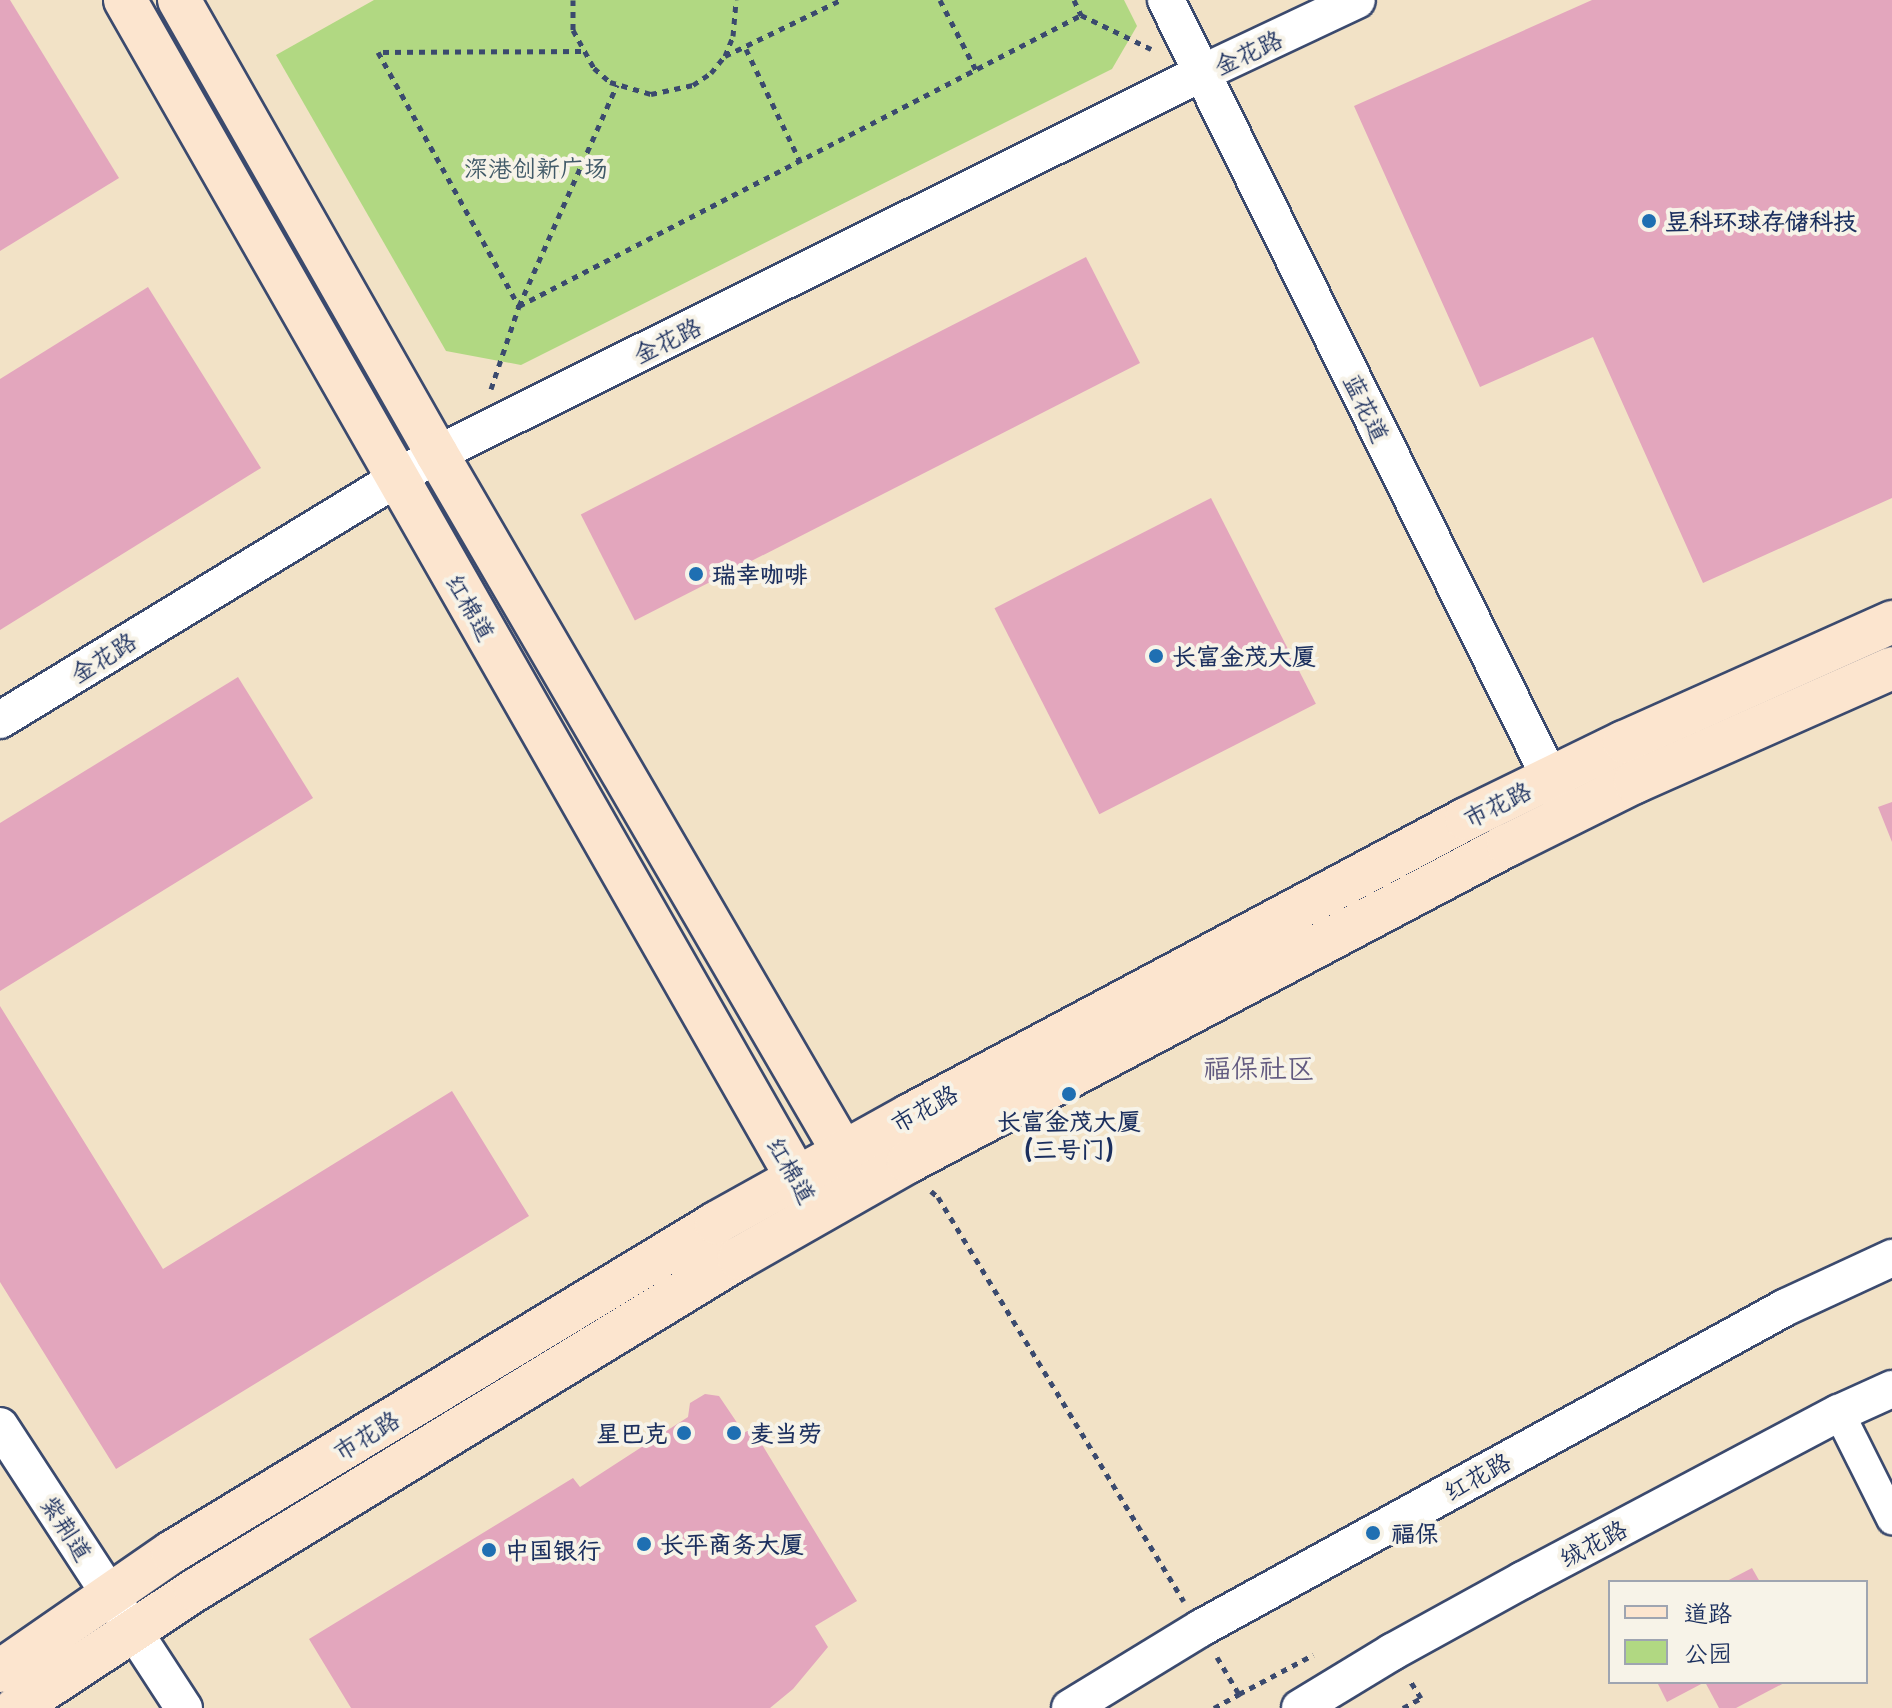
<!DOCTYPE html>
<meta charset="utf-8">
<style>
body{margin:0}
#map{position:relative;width:1892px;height:1708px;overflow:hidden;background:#f2e2c6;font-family:"Playpen Sans","LXGW WenKai TC",sans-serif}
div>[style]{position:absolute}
.green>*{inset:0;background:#b1d882}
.building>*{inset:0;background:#e3a6bd;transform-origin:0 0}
.path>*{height:5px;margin-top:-2.5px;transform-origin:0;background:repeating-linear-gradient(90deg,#3b4a6e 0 6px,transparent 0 12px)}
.roads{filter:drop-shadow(2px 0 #3b4a6e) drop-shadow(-2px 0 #3b4a6e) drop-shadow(0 2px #3b4a6e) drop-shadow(0 -2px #3b4a6e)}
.minor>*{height:30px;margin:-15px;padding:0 15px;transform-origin:15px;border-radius:15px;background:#fff}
.tertiary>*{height:36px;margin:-18px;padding:0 18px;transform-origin:18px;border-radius:18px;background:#fff}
.secondary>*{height:42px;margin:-21px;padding:0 21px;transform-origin:21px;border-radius:21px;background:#fce5cf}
.dots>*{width:22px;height:22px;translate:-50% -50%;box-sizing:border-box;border:4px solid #f7f3e8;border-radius:50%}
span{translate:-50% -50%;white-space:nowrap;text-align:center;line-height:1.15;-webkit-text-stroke:8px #f7f3e8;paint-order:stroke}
.street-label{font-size:24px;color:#1b2f5e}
.park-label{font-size:24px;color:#405967}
.poi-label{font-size:24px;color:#1b2f5e;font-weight:700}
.left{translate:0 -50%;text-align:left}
.right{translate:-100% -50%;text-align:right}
.quarter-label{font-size:28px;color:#61597f}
.legend{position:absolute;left:1608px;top:1580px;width:260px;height:104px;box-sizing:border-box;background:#f7f3e8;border:2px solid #9fa5b1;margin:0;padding:10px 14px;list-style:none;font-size:24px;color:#1b2f5e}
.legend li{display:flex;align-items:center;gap:16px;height:40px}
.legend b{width:40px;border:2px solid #9fa5b1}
</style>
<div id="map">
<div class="green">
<div style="clip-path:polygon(374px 0,1124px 0,1137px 26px,1112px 69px,521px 365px,446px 351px,276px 55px)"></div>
</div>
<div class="building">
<div style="clip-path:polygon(0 0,10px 0,119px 178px,0 251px)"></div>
<div style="clip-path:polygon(1592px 0,1892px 0,1892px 498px,1703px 583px,1593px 337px,1480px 387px,1354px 106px)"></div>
<div style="left:1086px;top:257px;width:119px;height:567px;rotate:63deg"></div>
<div style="clip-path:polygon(148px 287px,261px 468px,0 630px,0 379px)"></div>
<div style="left:1211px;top:498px;width:231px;height:243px;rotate:63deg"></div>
<div style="clip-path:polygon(238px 677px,313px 798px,0 991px,0 823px)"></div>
<div style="clip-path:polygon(1892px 802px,1892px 842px,1878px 807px)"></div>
<div style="clip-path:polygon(0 1006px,163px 1269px,452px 1091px,529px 1216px,116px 1469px,0 1282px)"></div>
<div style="clip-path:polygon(705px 1394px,719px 1396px,744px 1433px,752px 1428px,857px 1601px,815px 1626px,828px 1647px,793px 1689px,770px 1708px,351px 1708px,309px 1639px,573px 1478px,580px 1487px,688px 1417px,690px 1403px)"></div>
<div style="clip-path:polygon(1752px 1568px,1760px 1582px,1725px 1582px)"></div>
<div style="clip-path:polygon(1657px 1682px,1705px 1682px,1667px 1702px)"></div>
<div style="clip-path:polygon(1705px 1682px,1786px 1682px,1736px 1708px,1719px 1708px)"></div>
</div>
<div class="path">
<div style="left:573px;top:0;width:30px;rotate:90deg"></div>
<div style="left:573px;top:30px;width:43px;rotate:61.1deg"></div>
<div style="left:594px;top:68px;width:21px;rotate:41deg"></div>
<div style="left:610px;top:82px;width:43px;rotate:16.3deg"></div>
<div style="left:651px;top:94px;width:43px;rotate:-12.1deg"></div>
<div style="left:693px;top:85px;width:22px;rotate:-34deg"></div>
<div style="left:711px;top:73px;width:22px;rotate:-51deg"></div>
<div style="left:725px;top:56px;width:22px;rotate:-68deg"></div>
<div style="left:733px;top:36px;width:36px;rotate:-85deg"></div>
<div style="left:940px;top:0;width:79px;rotate:62.8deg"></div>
<div style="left:1074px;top:0;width:17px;rotate:65deg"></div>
<div style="left:746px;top:49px;width:124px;rotate:64.3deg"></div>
<div style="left:581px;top:51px;width:203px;rotate:179.7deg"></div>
<div style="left:378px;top:52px;width:291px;rotate:61deg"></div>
<div style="left:519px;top:306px;width:242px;rotate:-66.1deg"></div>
<div style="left:725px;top:56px;width:129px;rotate:-25.8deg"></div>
<div style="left:491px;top:389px;width:88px;rotate:-71.4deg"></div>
<div style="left:519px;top:306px;width:633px;rotate:-27.37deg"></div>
<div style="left:1081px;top:15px;width:78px;rotate:25.9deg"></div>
<div style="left:931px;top:1191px;width:9px;rotate:41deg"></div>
<div style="left:938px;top:1197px;width:473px;rotate:58.7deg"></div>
<div style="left:1217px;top:1657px;width:43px;rotate:59.3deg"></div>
<div style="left:1239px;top:1694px;width:84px;rotate:-27.8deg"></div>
<div style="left:1214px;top:1708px;width:29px;rotate:-29deg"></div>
<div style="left:1403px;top:1708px;width:21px;rotate:-29deg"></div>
<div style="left:1421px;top:1698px;width:22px;rotate:-122deg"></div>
</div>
<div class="roads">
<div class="minor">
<div style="left:1839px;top:1413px;width:119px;rotate:63.4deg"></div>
</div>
<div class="tertiary">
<div style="left:1166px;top:0;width:894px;rotate:63.72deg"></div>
<div style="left:0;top:720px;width:512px;rotate:-31.33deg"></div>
<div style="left:437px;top:454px;width:855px;rotate:-26.48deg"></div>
<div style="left:1202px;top:73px;width:171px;rotate:-25.2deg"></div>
<div style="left:0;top:1426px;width:337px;rotate:56.9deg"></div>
<div style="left:1070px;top:1708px;width:153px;rotate:-31.4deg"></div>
<div style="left:1201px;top:1628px;width:667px;rotate:-28.75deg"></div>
<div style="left:1786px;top:1307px;width:117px;rotate:-24.8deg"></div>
<div style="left:1300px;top:1708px;width:108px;rotate:-31.3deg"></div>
<div style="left:1392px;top:1652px;width:149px;rotate:-28.8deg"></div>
<div style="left:1523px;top:1580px;width:357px;rotate:-27.9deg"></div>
<div style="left:1839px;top:1413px;width:58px;rotate:-24.4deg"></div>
</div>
<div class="secondary">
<div style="left:125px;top:0;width:1383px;rotate:60.3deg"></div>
<div style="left:179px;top:0;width:522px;rotate:60.39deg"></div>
<div style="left:437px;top:454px;width:835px;rotate:59.81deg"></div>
<div style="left:0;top:1671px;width:209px;rotate:-34.7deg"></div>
<div style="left:172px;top:1552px;width:636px;rotate:-31.16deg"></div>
<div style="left:716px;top:1223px;width:222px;rotate:-29.1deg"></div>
<div style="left:910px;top:1115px;width:630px;rotate:-28.03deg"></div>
<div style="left:1466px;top:819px;width:176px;rotate:-26deg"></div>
<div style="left:1624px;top:742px;width:294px;rotate:-24.1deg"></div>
<div style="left:16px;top:1708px;width:214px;rotate:-33.4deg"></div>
<div style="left:195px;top:1590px;width:637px;rotate:-31.4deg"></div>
<div style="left:739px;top:1258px;width:194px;rotate:-29.6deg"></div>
<div style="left:908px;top:1162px;width:679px;rotate:-27.85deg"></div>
<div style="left:1508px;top:845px;width:142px;rotate:-26.4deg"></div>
<div style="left:1635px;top:782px;width:281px;rotate:-23.9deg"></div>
</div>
</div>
<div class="dots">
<div style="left:1649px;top:221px;background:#1f6fb2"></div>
<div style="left:696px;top:574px;background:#1f6fb2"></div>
<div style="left:1156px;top:656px;background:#1f6fb2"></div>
<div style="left:1069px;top:1094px;background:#1f6fb2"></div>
<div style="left:684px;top:1433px;background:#1f6fb2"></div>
<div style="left:734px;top:1433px;background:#1f6fb2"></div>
<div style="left:1373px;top:1533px;background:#1f6fb2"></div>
<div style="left:644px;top:1544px;background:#1f6fb2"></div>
<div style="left:489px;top:1550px;background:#1f6fb2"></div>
</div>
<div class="street-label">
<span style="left:1248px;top:52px;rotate:-25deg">金花路</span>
<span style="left:667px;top:340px;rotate:-26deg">金花路</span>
<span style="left:1367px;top:408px;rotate:64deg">蓝花道</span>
<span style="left:471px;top:607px;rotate:60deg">红棉道</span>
<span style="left:103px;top:657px;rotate:-32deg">金花路</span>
<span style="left:1497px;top:804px;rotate:-26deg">市花路</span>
<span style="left:924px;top:1108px;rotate:-29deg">市花路</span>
<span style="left:792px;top:1170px;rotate:60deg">红棉道</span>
<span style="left:366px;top:1435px;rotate:-31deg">市花路</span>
<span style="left:1477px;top:1476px;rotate:-29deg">红花路</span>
<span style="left:67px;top:1528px;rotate:57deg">紫荆道</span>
<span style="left:1593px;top:1543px;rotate:-28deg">绒花路</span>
</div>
<div class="park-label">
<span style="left:536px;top:168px">深港创新广场</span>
</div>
<div class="poi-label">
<span class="left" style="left:1665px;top:221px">昱科环球存储科技</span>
<span class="left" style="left:712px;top:574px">瑞幸咖啡</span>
<span class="left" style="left:1172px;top:656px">长富金茂大厦</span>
<span style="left:1069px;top:1135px">长富金茂大厦<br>(三号门)</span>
<span class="right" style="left:668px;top:1433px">星巴克</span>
<span class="left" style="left:750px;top:1433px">麦当劳</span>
<span class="left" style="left:1391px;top:1533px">福保</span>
<span class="left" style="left:660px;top:1544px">长平商务大厦</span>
<span class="left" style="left:505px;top:1550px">中国银行</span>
</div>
<div class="quarter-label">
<span style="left:1259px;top:1067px">福保社区</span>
</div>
<ul class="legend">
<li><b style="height:10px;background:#fce5cf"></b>道路</li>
<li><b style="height:22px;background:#b1d882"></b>公园</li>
</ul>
</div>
